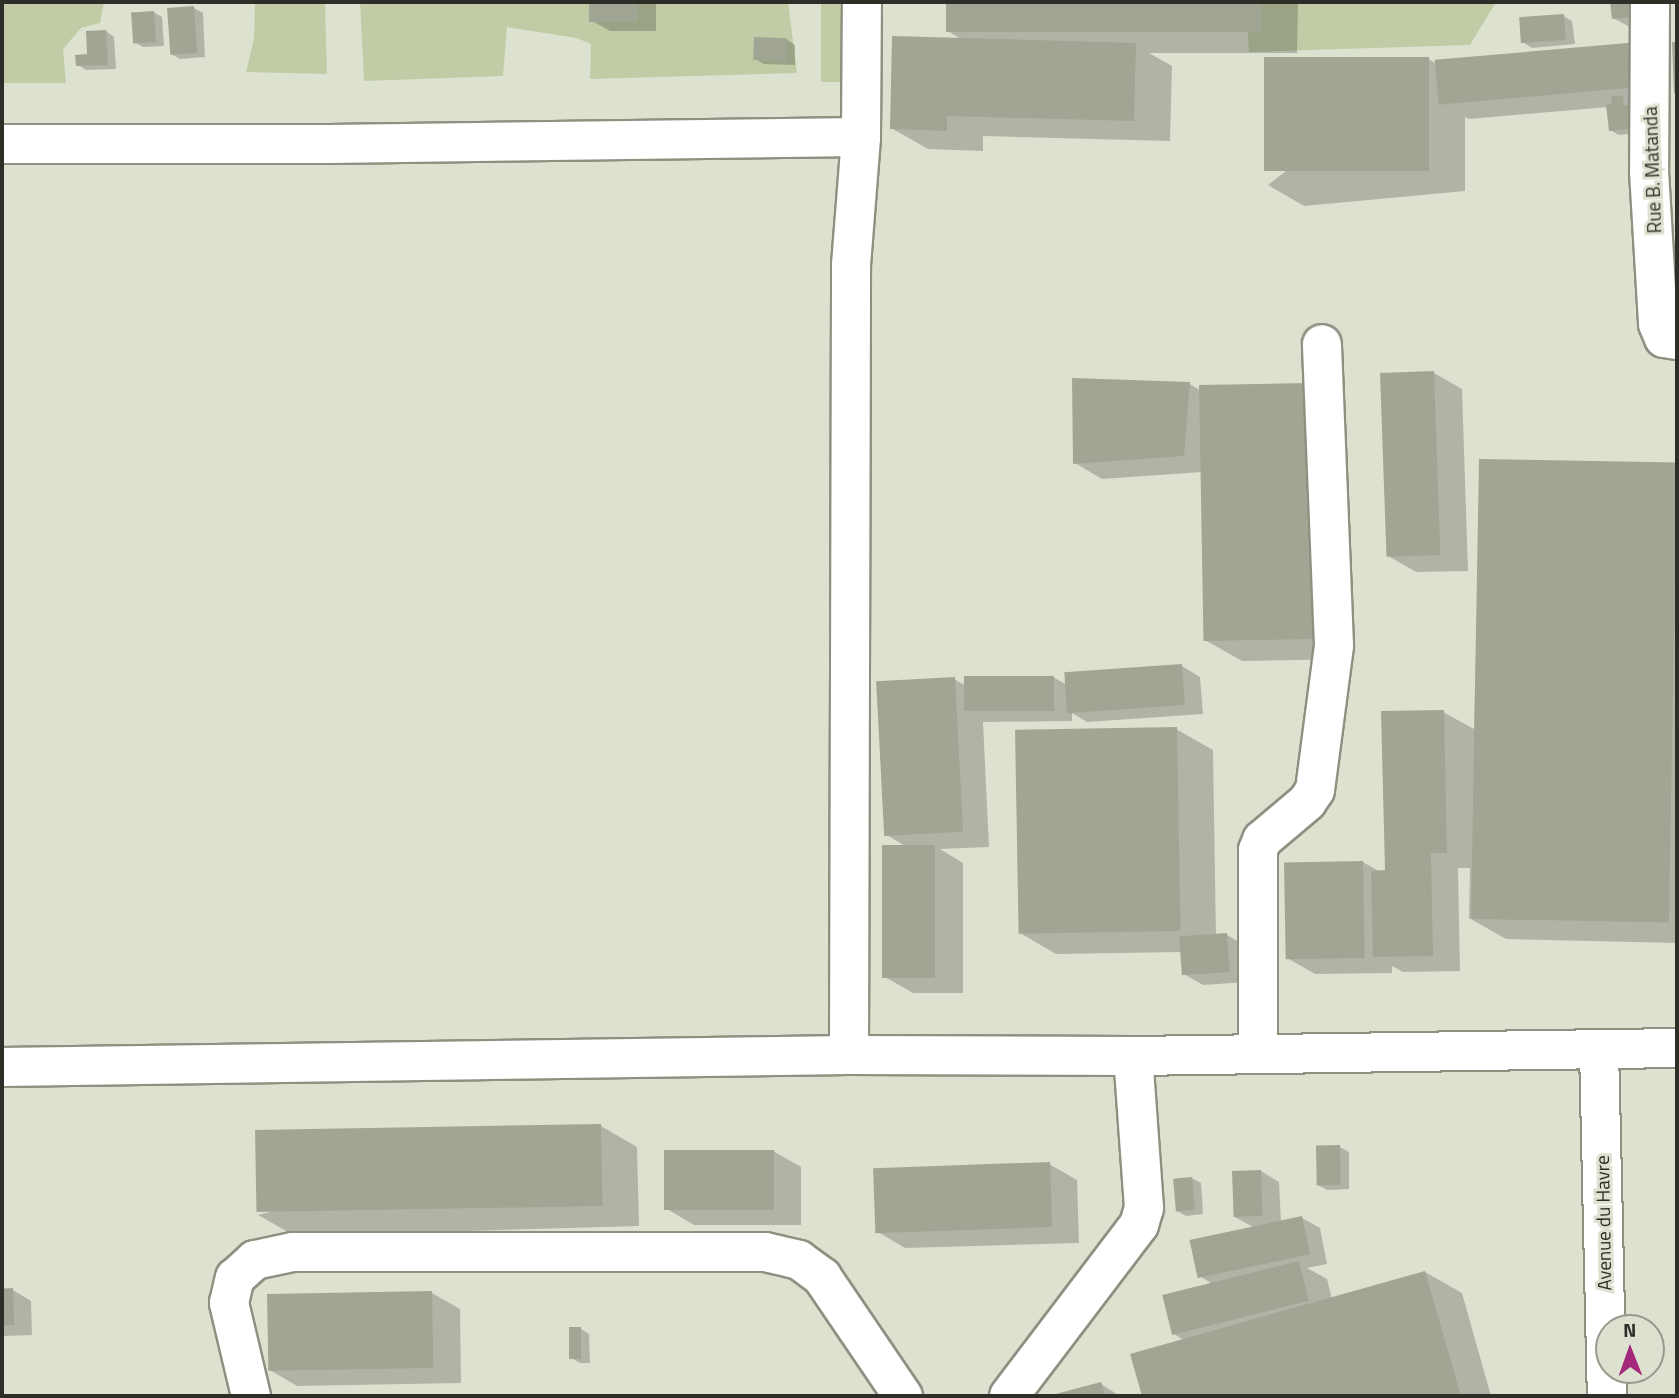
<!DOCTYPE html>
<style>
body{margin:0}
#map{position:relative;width:1679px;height:1398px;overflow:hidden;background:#dde2d0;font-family:"Titillium Web",sans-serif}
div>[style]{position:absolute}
.green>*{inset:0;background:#c1cca7;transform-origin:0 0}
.shadow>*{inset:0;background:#0003}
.building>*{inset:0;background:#a1a694;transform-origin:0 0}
.roads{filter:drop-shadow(2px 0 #8c9180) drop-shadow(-2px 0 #8c9180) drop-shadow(0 2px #8c9180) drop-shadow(0 -2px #8c9180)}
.minor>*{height:38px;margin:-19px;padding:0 19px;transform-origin:19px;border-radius:19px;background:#fff}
span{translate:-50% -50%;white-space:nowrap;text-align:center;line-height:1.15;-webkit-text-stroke:6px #dde2d0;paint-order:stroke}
.street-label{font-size:19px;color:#2c2e27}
.frame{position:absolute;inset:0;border:4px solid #2c2e27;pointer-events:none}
.north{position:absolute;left:1595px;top:1314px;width:70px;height:70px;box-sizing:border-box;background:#dde2d0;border:2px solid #969a8c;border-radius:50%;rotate:359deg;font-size:19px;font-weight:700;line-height:28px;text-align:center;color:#2c2e27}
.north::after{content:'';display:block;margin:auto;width:24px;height:32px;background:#a3277a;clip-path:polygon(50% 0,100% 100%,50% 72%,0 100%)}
</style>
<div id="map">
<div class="green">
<div style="clip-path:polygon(2px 2px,104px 2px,100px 23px,81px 28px,63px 49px,66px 83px,2px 83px)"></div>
<div style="clip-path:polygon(255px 2px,325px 2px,327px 74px,246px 72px,254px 39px)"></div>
<div style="clip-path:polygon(360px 2px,788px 2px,797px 73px,590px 79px,591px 44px,576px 38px,507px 27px,503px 76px,364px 81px)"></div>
<div style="left:821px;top:2px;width:21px;height:80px"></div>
<div style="clip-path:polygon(1246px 2px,1496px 2px,1470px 45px,1249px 52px)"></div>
</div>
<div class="shadow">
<div style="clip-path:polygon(591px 2px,656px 2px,656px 31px,610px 31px,592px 21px)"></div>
<div style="clip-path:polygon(947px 2px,1298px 2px,1297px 53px,1149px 53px,1172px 66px,1170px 141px,983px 136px,983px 151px,928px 149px,891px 128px,962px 40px,948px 31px)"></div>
<div style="clip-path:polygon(1612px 2px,1650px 2px,1632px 28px,1613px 18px)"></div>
<div style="clip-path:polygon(194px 8px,203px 13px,205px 57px,180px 59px,171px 54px)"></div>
<div style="clip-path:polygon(153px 12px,162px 17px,164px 46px,143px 47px,134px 42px)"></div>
<div style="clip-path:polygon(1563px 16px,1572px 21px,1575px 44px,1532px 48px,1524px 43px)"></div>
<div style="clip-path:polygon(106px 31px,114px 37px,116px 69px,86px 70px,78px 65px)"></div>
<div style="clip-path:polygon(786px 39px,795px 45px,795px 65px,764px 64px,755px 59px)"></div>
<div style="clip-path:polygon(1428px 59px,1437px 64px,1667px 60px,1670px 102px,1632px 105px,1640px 133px,1619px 135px,1610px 130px,1608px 107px,1469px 119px,1465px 117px,1465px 191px,1304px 206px,1268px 185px)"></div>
<div style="clip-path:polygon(1664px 274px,1677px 274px,1677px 331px)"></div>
<div style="clip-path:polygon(1434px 373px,1462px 389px,1468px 571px,1416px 572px,1388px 556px)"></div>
<div style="clip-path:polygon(1074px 380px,1190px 384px,1201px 391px,1309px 385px,1345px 406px,1350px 659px,1242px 661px,1205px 640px,1202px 472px,1102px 479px,1075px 463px)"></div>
<div style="clip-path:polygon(1481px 461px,1677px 466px,1677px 943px,1506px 939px,1469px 918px,1470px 868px,1458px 868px,1460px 971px,1403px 972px,1392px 966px,1392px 973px,1315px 974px,1287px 958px,1363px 862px,1380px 872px,1387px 872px,1443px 712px,1474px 729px)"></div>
<div style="clip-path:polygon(1182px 666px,1200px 677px,1203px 714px,1087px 722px,1072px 713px,1072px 721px,983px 722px,989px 847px,940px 849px,963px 863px,963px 993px,913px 993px,885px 977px,907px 847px,885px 834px,954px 679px,966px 686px,1053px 677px,1067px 685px)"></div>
<div style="clip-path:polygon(1176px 729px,1213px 750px,1216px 936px,1227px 935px,1246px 946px,1248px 982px,1203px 985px,1184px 974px,1182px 952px,1056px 954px,1020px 933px)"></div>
<div style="clip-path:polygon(601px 1126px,637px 1147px,639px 1226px,295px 1236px,258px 1215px)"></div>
<div style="clip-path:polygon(1340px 1147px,1349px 1152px,1349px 1189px,1327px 1190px,1318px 1185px)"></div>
<div style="clip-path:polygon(773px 1151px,801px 1167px,801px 1225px,694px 1225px,667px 1209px)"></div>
<div style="clip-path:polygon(1049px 1164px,1077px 1180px,1079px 1243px,905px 1248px,878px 1232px)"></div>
<div style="clip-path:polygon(1261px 1171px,1279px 1182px,1281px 1222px,1302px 1218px,1320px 1228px,1327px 1264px,1307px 1268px,1327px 1279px,1332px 1299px,1425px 1272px,1462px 1293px,1491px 1396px,1144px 1396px,1132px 1356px,1185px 1341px,1174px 1334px,1214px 1285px,1198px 1275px,1253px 1227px,1235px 1217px)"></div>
<div style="clip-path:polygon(1192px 1178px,1201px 1183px,1203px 1214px,1186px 1216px,1177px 1211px)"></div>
<div style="clip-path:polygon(2px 1290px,13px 1290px,31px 1301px,32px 1335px,2px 1336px)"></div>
<div style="clip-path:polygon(432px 1293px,460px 1309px,461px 1383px,297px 1386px,270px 1370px)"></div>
<div style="clip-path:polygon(581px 1329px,589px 1334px,590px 1363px,580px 1363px,571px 1358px)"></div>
<div style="clip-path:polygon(1101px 1384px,1120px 1396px,1058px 1396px)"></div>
</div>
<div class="building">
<div style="left:589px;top:2px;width:49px;height:20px"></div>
<div style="left:946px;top:2px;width:316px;height:30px"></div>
<div style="clip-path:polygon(1610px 2px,1633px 2px,1635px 17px,1612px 19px)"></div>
<div style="left:194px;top:6px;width:47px;height:27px;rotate:86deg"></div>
<div style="left:154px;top:11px;width:31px;height:23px;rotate:86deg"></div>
<div style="left:1564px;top:14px;width:26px;height:45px;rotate:86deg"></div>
<div style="clip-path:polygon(106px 30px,108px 65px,76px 66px,75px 55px,87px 54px,86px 31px)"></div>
<div style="clip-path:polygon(892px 36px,1136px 43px,1134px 121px,947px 116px,947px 131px,890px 129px)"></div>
<div style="left:754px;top:37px;width:33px;height:23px;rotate:2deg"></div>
<div style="left:1639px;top:42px;width:45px;height:205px;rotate:85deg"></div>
<div style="clip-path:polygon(1672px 42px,1677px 42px,1677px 93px,1674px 93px)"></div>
<div style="left:1429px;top:57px;width:114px;height:165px;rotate:90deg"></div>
<div style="clip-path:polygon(1611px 96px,1623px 96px,1624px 105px,1629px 105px,1631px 129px,1609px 131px,1606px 105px,1612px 104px)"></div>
<div style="left:1434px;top:371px;width:184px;height:54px;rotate:88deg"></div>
<div style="clip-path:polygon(1072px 378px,1190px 382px,1184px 456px,1073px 464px)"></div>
<div style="left:1309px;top:383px;width:256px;height:110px;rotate:89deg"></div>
<div style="left:1479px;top:459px;width:198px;height:460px;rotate:1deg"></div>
<div style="left:1182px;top:664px;width:41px;height:118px;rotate:86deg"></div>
<div style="left:1054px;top:676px;width:35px;height:90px;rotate:90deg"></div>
<div style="left:955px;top:677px;width:155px;height:79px;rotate:87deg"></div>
<div style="clip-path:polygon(1444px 710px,1447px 853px,1431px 853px,1433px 956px,1373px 957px,1371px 871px,1385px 870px,1381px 711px)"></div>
<div style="left:1177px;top:727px;width:204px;height:162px;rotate:89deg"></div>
<div style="left:882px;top:845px;width:53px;height:133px"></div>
<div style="left:1363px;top:861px;width:97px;height:79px;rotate:89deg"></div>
<div style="left:1227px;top:933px;width:39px;height:48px;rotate:86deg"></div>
<div style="left:601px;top:1124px;width:82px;height:346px;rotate:89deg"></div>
<div style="left:1340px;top:1145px;width:40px;height:24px;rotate:89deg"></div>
<div style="left:664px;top:1150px;width:110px;height:60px"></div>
<div style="left:1050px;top:1162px;width:65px;height:177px;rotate:88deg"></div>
<div style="left:1261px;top:1170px;width:46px;height:29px;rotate:88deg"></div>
<div style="left:1192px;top:1177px;width:33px;height:19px;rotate:85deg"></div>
<div style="left:1302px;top:1216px;width:39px;height:115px;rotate:78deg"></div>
<div style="left:1299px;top:1261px;width:41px;height:141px;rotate:76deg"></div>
<div style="clip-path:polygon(1425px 1271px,1461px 1396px,1142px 1396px,1130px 1354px)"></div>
<div style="left:13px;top:1288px;width:37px;height:11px;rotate:88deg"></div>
<div style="left:432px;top:1291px;width:77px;height:165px;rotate:89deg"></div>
<div style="left:569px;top:1327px;width:12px;height:32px"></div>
<div style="clip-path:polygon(1101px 1382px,1105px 1396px,1052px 1396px,1052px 1395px)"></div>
</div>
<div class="roads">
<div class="minor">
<div style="left:1650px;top:2px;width:169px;rotate:90.3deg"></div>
<div style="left:1649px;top:171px;width:153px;rotate:86.6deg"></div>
<div style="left:1658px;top:324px;width:15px;rotate:67deg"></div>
<div style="left:1664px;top:338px;width:13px;rotate:9deg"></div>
<div style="left:2px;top:144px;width:327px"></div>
<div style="left:329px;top:144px;width:532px;rotate:-0.75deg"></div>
<div style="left:1599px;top:1049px;width:347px;rotate:88.7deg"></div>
<div style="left:1258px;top:1053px;width:203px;rotate:-90deg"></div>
<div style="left:1258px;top:850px;width:11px;rotate:-68deg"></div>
<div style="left:1262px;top:840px;width:59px;rotate:-40.2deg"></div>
<div style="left:1307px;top:802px;width:14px;rotate:-56deg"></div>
<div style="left:1315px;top:790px;width:146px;rotate:-82.5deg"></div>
<div style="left:1334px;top:645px;width:301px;rotate:-92.3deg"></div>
<div style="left:849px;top:1055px;width:790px;rotate:-89.85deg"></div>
<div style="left:851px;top:265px;width:128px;rotate:-85.5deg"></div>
<div style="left:861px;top:137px;width:135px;rotate:-89.6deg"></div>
<div style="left:2px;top:1067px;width:847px;rotate:-0.81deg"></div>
<div style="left:849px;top:1055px;width:284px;rotate:0.2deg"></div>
<div style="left:1133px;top:1056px;width:544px;rotate:-0.84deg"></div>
<div style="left:251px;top:1396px;width:96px;rotate:-103.3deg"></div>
<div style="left:229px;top:1303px;width:26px;rotate:-77deg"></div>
<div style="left:235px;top:1278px;width:27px;rotate:-42deg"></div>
<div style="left:255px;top:1260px;width:39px;rotate:-12deg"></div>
<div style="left:293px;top:1252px;width:472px"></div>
<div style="left:765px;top:1252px;width:35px;rotate:13deg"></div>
<div style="left:799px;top:1260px;width:29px;rotate:36deg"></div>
<div style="left:822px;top:1277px;width:144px;rotate:55.8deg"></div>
<div style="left:1009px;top:1396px;width:215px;rotate:-52.8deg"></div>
<div style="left:1139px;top:1225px;width:18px;rotate:-74deg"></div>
<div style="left:1144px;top:1208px;width:152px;rotate:-94.1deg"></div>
</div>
</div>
<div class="street-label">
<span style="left:1652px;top:170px;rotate:-92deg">Rue B. Matanda</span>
<span style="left:1603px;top:1223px;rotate:-91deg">Avenue du Havre</span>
</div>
<div class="frame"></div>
<div class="north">N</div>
</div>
